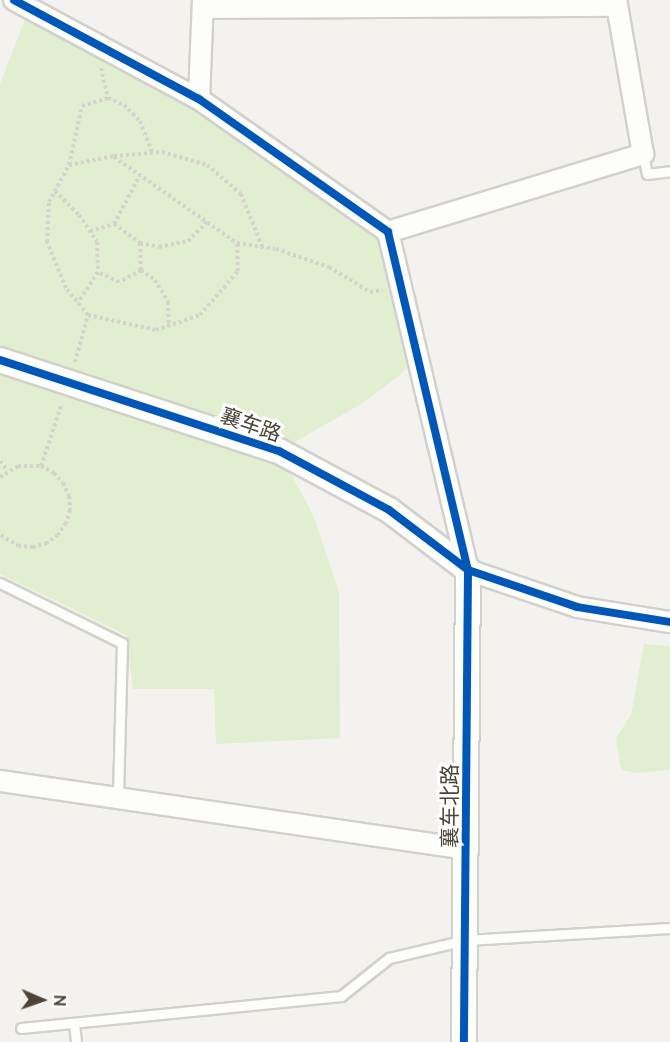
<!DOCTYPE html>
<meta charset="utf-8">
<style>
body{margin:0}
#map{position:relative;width:670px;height:1042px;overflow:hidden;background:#f4f2ee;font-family:Ubuntu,"Noto Sans SC",sans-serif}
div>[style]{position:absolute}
.green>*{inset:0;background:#e1eecf}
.path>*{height:4px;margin-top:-2px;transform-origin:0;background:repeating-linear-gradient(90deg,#d3d2cc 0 3px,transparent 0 6px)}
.roads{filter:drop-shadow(2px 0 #d2d0cb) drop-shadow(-2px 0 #d2d0cb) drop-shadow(0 2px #d2d0cb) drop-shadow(0 -2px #d2d0cb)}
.service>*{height:9px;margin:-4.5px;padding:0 4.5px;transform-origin:4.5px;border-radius:4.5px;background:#fdfdfc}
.minor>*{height:20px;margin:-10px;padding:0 10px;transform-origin:10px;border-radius:10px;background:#fdfdfc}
.tertiary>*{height:24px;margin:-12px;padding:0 12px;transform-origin:12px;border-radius:12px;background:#fdfdfc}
.cycleway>*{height:8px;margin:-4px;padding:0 4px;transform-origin:4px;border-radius:4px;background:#0057b8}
span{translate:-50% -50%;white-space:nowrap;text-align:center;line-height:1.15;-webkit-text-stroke:6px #fff;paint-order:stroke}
.street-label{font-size:21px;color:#4b4439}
.north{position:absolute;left:12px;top:970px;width:60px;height:60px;-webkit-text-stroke:4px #fff;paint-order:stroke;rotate:92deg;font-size:16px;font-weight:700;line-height:24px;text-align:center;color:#4b4439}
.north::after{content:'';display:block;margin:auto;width:21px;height:27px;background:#4b4439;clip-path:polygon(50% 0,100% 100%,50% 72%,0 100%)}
</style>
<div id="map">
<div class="green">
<div style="clip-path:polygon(29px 9px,199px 99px,388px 232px,418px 356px,399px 376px,361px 404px,279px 451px,314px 517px,339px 592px,340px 738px,216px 744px,214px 689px,133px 689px,126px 635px,0 574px,0 84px)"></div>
<div style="clip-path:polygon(644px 644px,670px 646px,670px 770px,637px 773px,621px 770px,616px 738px,631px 715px)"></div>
</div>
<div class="path">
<div style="left:101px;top:68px;width:31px;rotate:77deg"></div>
<div style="left:114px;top:157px;width:150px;rotate:35deg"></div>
<div style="left:69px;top:165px;width:60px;rotate:-77.6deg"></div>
<div style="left:82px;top:106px;width:27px;rotate:-17deg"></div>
<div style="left:108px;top:98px;width:17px;rotate:24deg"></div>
<div style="left:124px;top:105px;width:23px;rotate:45deg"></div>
<div style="left:140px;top:121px;width:34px;rotate:69deg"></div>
<div style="left:55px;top:191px;width:34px;rotate:45deg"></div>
<div style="left:79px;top:215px;width:32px;rotate:56deg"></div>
<div style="left:97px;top:242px;width:30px;rotate:88deg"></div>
<div style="left:98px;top:272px;width:37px;rotate:123deg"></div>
<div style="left:114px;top:224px;width:55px;rotate:-62deg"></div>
<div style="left:90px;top:231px;width:25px;rotate:-16deg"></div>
<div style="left:114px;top:224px;width:32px;rotate:36deg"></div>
<div style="left:140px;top:243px;width:27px;rotate:88deg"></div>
<div style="left:141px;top:270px;width:25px;rotate:151deg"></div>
<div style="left:119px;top:282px;width:23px;rotate:-155deg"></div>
<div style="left:140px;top:243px;width:19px;rotate:12deg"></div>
<div style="left:159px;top:247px;width:30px;rotate:-12deg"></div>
<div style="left:188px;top:241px;width:27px;rotate:-45deg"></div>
<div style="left:141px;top:270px;width:17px;rotate:36deg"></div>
<div style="left:155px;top:280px;width:26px;rotate:59deg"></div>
<div style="left:168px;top:302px;width:24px;rotate:88deg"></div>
<div style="left:88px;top:315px;width:35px;rotate:-129deg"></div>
<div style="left:66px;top:288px;width:50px;rotate:-112.4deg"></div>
<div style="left:47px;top:242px;width:40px;rotate:-87.1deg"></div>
<div style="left:49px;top:202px;width:42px;rotate:-61.6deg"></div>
<div style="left:69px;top:165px;width:46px;rotate:-11.3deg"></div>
<div style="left:114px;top:156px;width:48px;rotate:-4.8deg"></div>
<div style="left:162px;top:152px;width:47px;rotate:16.1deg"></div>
<div style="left:207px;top:165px;width:45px;rotate:40.5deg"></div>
<div style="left:241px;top:194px;width:56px;rotate:68deg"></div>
<div style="left:75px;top:362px;width:49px;rotate:-74.5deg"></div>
<div style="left:88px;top:315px;width:70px;rotate:12.4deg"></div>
<div style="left:156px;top:330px;width:46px;rotate:-18.8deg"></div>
<div style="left:200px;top:315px;width:58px;rotate:-49.2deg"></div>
<div style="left:238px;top:271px;width:28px;rotate:-92deg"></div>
<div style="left:237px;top:243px;width:39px;rotate:9deg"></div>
<div style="left:276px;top:249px;width:56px;rotate:18.8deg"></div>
<div style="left:329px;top:267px;width:48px;rotate:31.4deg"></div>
<div style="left:370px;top:292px;width:13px;rotate:-9deg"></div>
<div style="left:0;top:461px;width:11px;rotate:52deg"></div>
<div style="left:41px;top:466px;width:66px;rotate:-71.6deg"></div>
<div style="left:0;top:477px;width:21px;rotate:-31deg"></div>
<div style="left:18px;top:466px;width:23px"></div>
<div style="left:41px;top:466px;width:15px;rotate:28deg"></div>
<div style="left:54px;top:473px;width:13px;rotate:48deg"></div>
<div style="left:63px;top:483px;width:14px;rotate:65deg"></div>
<div style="left:69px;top:496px;width:14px;rotate:86deg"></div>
<div style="left:70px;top:510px;width:14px;rotate:107deg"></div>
<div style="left:66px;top:523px;width:14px;rotate:124deg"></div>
<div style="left:58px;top:535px;width:14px;rotate:144deg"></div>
<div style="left:47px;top:543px;width:15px;rotate:164deg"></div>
<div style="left:33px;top:547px;width:14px;rotate:-176deg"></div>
<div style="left:19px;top:546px;width:22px;rotate:-150deg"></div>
</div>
<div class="roads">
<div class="service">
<div style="left:643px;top:154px;width:20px;rotate:79deg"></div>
<div style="left:647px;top:174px;width:23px;rotate:-7deg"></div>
<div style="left:0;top:583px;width:136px;rotate:26.2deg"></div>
<div style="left:122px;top:643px;width:156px;rotate:91.5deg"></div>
<div style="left:74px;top:1023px;width:19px;rotate:84deg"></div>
<div style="left:21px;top:1028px;width:322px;rotate:-5.7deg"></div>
<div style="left:341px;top:996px;width:61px;rotate:-38.4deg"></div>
<div style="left:389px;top:958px;width:79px;rotate:-13.2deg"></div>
<div style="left:466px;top:940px;width:204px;rotate:-3.4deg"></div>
</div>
<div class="minor">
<div style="left:14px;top:0;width:210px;rotate:28.2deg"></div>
<div style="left:199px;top:99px;width:231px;rotate:35.1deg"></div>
<div style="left:388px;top:232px;width:347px;rotate:76.7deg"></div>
<div style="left:468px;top:570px;width:115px;rotate:18.7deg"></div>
<div style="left:577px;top:607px;width:94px;rotate:9.2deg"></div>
<div style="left:203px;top:8px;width:413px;rotate:-0.3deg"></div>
<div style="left:199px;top:99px;width:99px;rotate:-87.7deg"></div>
<div style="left:388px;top:232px;width:267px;rotate:-17deg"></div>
<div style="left:643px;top:154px;width:156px;rotate:-99.9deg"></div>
<div style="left:0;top:781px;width:471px;rotate:8.3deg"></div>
</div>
<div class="tertiary">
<div style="left:0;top:360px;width:293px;rotate:18.1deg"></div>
<div style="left:279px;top:451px;width:125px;rotate:28.2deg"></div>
<div style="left:389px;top:510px;width:99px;rotate:37.2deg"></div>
<div style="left:468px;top:570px;width:472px;rotate:90.5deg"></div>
</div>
</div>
<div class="cycleway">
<div style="left:14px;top:0;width:210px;rotate:28.2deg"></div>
<div style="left:199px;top:99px;width:231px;rotate:35.1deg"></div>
<div style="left:388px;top:232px;width:347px;rotate:76.7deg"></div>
<div style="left:468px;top:570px;width:472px;rotate:90.5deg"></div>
<div style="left:0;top:360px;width:293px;rotate:18.1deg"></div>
<div style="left:279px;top:451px;width:125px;rotate:28.2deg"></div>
<div style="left:389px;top:510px;width:99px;rotate:37.2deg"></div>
<div style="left:468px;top:570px;width:115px;rotate:18.7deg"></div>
<div style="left:577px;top:607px;width:94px;rotate:9.2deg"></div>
</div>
<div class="street-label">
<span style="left:251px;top:424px;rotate:19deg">襄车路</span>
<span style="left:449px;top:806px;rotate:-90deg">襄车北路</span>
</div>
<div class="north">N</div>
</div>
